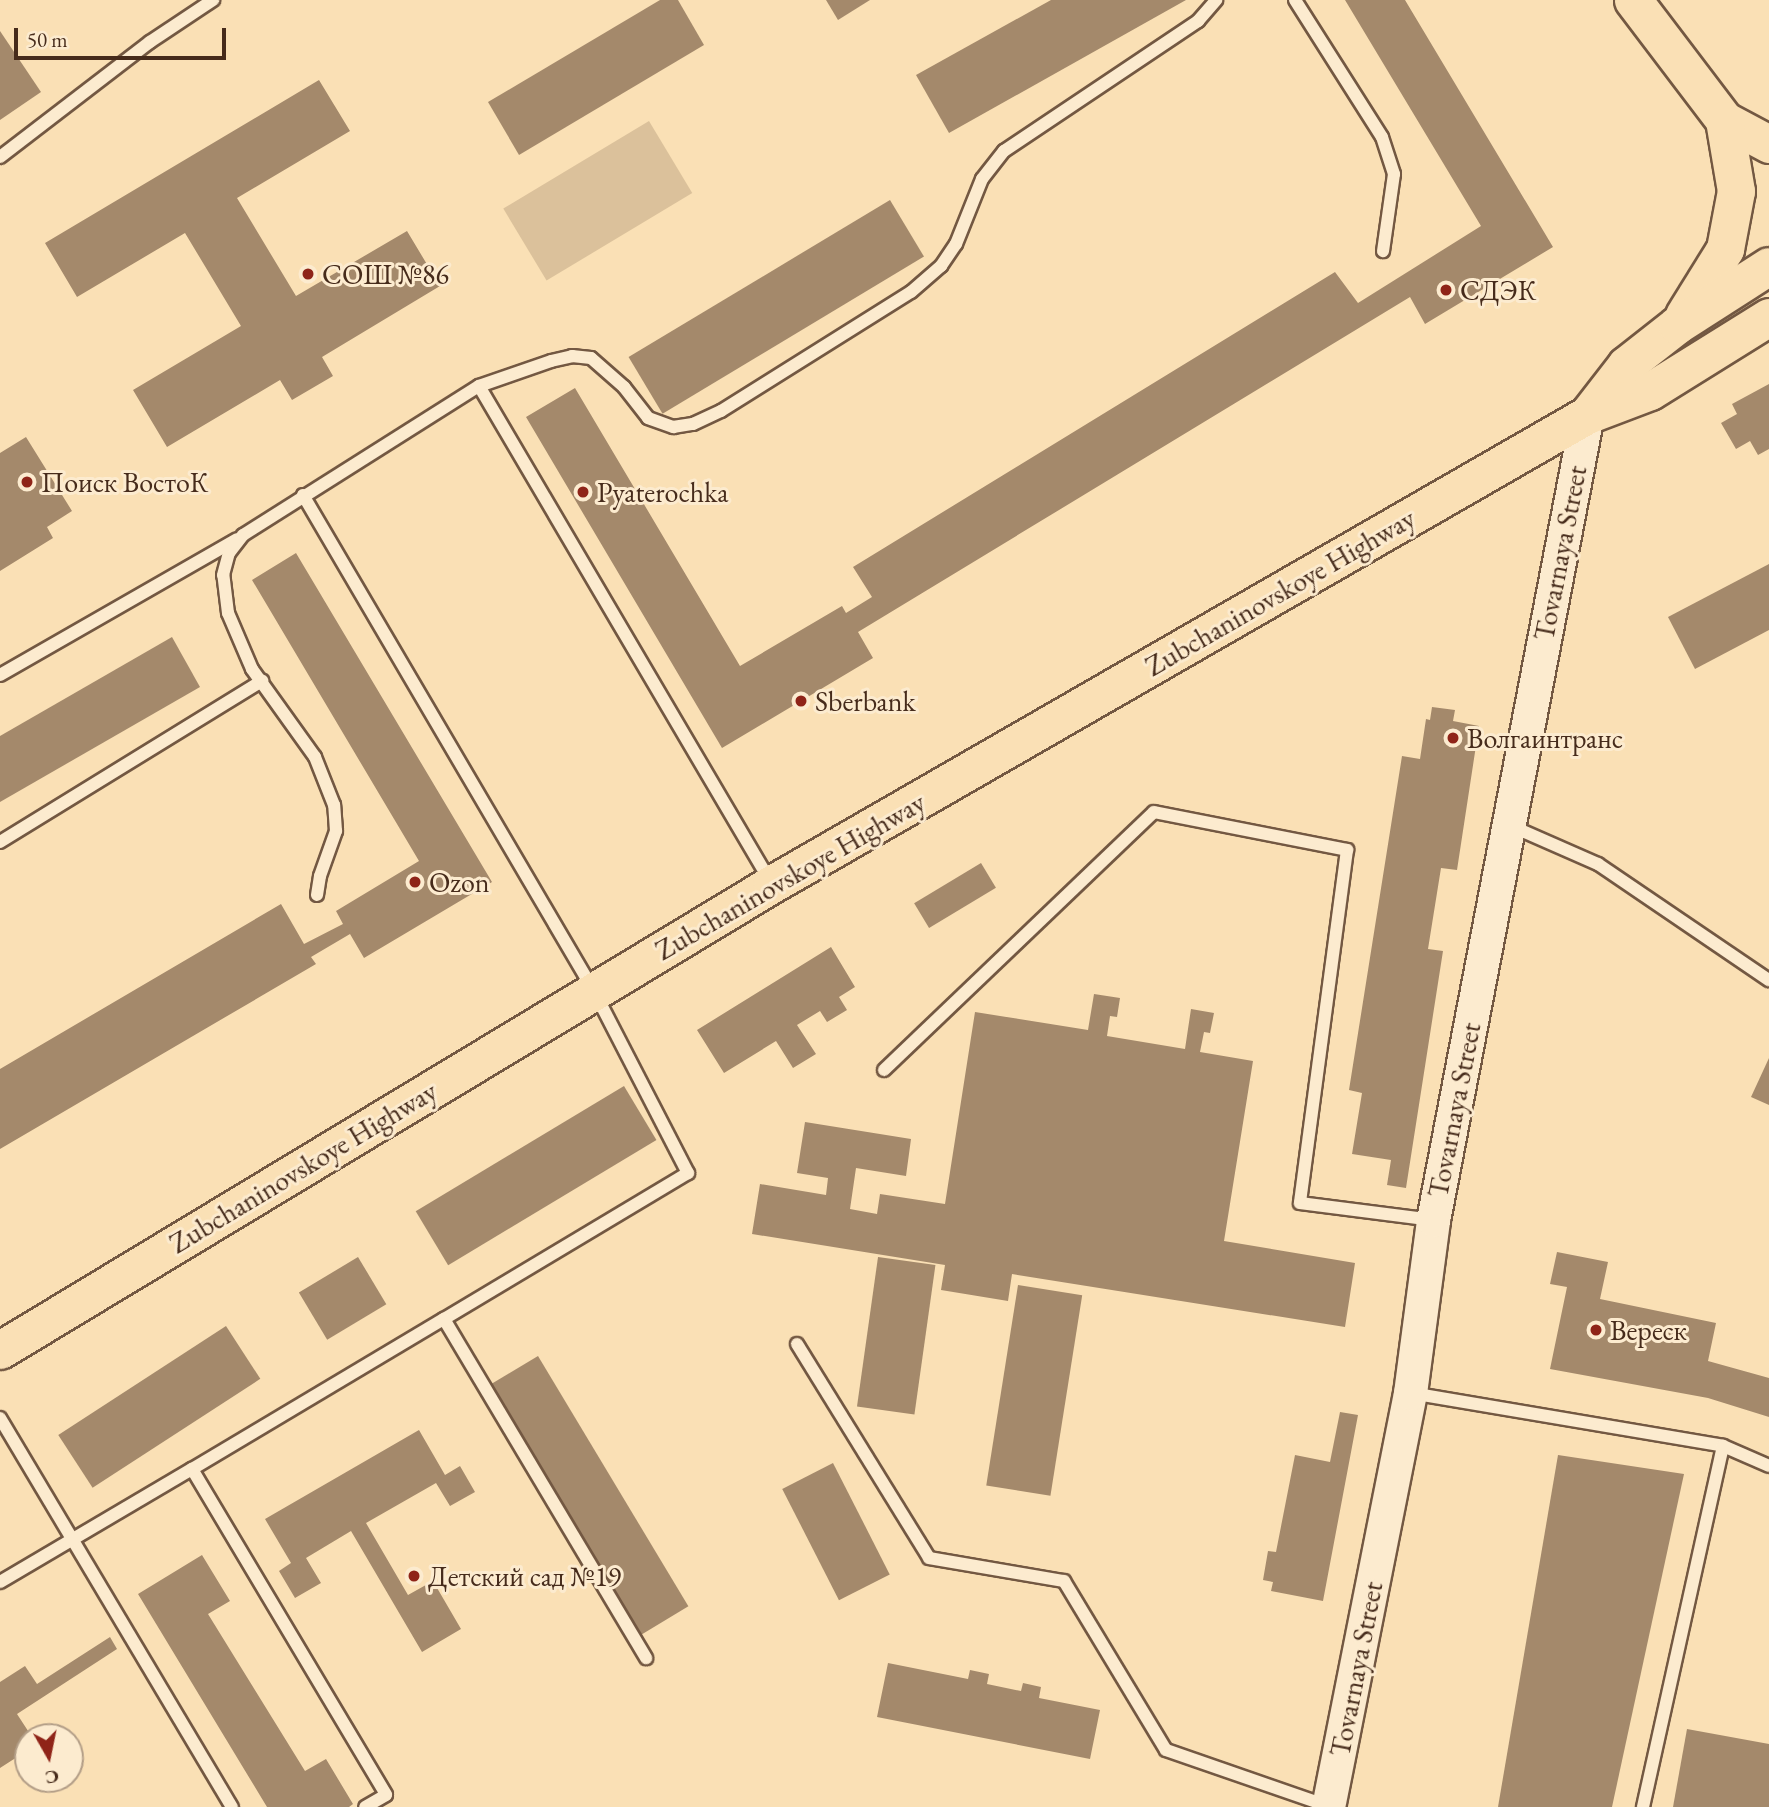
<!DOCTYPE html>
<meta charset="utf-8">
<style>
body{margin:0}
#map{position:relative;width:1769px;height:1807px;overflow:hidden;background:#fae0b5;font-family:"EB Garamond",serif}
div>[style]{position:absolute}
.green>*{inset:0;background:#dbc19b;transform-origin:0 0}
.building>*{inset:0;background:#a4896b;transform-origin:0 0}
.roads{filter:drop-shadow(2px 0 #735842) drop-shadow(-2px 0 #735842) drop-shadow(0 2px #735842) drop-shadow(0 -2px #735842)}
.lane>*{height:12px;margin:-6px;padding:0 6px;transform-origin:6px;border-radius:6px;background:#fcebcf}
.secondary>*{height:33px;margin:-16.5px;padding:0 16.5px;transform-origin:16.5px;border-radius:16.5px;background:#fcebcf}
.primary>*{height:37px;margin:-18.5px;padding:0 18.5px;transform-origin:18.5px;border-radius:18.5px;background:#fae0b5}
.dots>*{width:19px;height:19px;translate:-50% -50%;box-sizing:border-box;border:4px solid #fcebcf;border-radius:50%}
span{translate:-50% -50%;white-space:nowrap;text-align:center;line-height:1.15;-webkit-text-stroke:6px #fcebcf;paint-order:stroke}
.poi-label{font-size:28px;color:#462b1b}
.left{translate:0 -50%;text-align:left}
.street-label{font-size:28px;color:#462b1b}
.north{position:absolute;left:14px;top:1723px;width:70px;height:70px;box-sizing:border-box;background:#fcebcf;border:2px solid #b39e87;border-radius:50%;rotate:171deg;font-size:19px;font-weight:700;line-height:28px;text-align:center;color:#462b1b}
.north::after{content:'';display:block;margin:auto;width:24px;height:32px;background:#8f2418;clip-path:polygon(50% 0,100% 100%,50% 72%,0 100%)}
.scale{position:absolute;left:14px;top:28px;width:212px;height:32px;box-sizing:border-box;border:4px solid #462b1b;border-top:0;padding-left:9px;font-size:21px;line-height:24px;white-space:nowrap;color:#462b1b;-webkit-text-stroke:5px #fcebcf;paint-order:stroke}
</style>
<div id="map">
<div class="green">
<div style="left:649px;top:121px;width:84px;height:170px;rotate:59deg"></div>
</div>
<div class="building">
<div style="clip-path:polygon(660px 0,678px 0,704px 45px,519px 155px,488px 102px)"></div>
<div style="clip-path:polygon(826px 0,870px 0,838px 20px)"></div>
<div style="clip-path:polygon(1051px 0,1186px 0,949px 133px,916px 75px)"></div>
<div style="clip-path:polygon(1345px 0,1405px 0,1553px 247px,1425px 324px,1410px 297px,858px 632px,873px 658px,722px 748px,526px 417px,575px 388px,740px 666px,842px 606px,846px 613px,872px 597px,853px 567px,1335px 272px,1358px 303px,1481px 226px)"></div>
<div style="clip-path:polygon(0 31px,41px 92px,0 120px)"></div>
<div style="clip-path:polygon(319px 80px,350px 131px,237px 198px,296px 296px,407px 231px,440px 286px,322px 357px,333px 376px,292px 400px,280px 380px,167px 447px,133px 390px,241px 326px,185px 233px,77px 297px,45px 243px)"></div>
<div style="left:890px;top:200px;width:66px;height:305px;rotate:59deg"></div>
<div style="clip-path:polygon(1769px 384px,1769px 449px,1758px 455px,1750px 441px,1736px 449px,1721px 423px,1737px 414px,1732px 404px)"></div>
<div style="clip-path:polygon(26px 437px,72px 511px,47px 527px,53px 538px,0 571px,0 453px)"></div>
<div style="clip-path:polygon(296px 553px,492px 882px,364px 958px,350px 934px,311px 957px,316px 964px,0 1149px,0 1069px,281px 904px,304px 944px,343px 924px,336px 911px,419px 861px,252px 580px)"></div>
<div style="clip-path:polygon(1769px 564px,1769px 630px,1695px 669px,1668px 617px)"></div>
<div style="clip-path:polygon(172px 637px,200px 687px,0 802px,0 736px)"></div>
<div style="clip-path:polygon(1432px 707px,1455px 710px,1453px 721px,1479px 726px,1457px 870px,1441px 868px,1428px 949px,1443px 951px,1406px 1188px,1387px 1185px,1391px 1160px,1352px 1154px,1362px 1093px,1349px 1090px,1402px 756px,1420px 759px,1426px 719px,1430px 720px)"></div>
<div style="left:981px;top:863px;width:29px;height:78px;rotate:59deg"></div>
<div style="clip-path:polygon(831px 947px,855px 987px,839px 997px,847px 1010px,827px 1022px,820px 1011px,797px 1025px,816px 1054px,793px 1068px,776px 1041px,724px 1073px,697px 1030px)"></div>
<div style="clip-path:polygon(1094px 994px,1120px 998px,1117px 1017px,1110px 1016px,1107px 1036px,1185px 1049px,1191px 1009px,1214px 1013px,1210px 1033px,1204px 1032px,1200px 1052px,1253px 1061px,1224px 1241px,1355px 1263px,1345px 1327px,1012px 1274px,1008px 1301px,941px 1290px,945px 1265px,752px 1234px,760px 1184px,826px 1195px,828px 1178px,797px 1173px,805px 1122px,911px 1139px,906px 1176px,856px 1168px,850px 1209px,877px 1214px,880px 1194px,945px 1204px,975px 1012px,1088px 1030px)"></div>
<div style="clip-path:polygon(1769px 1058px,1769px 1105px,1751px 1097px)"></div>
<div style="left:624px;top:1086px;width:63px;height:243px;rotate:59deg"></div>
<div style="clip-path:polygon(1557px 1252px,1608px 1262px,1600px 1299px,1716px 1323px,1708px 1361px,1769px 1378px,1769px 1417px,1708px 1398px,1550px 1369px,1567px 1287px,1550px 1284px)"></div>
<div style="left:358px;top:1257px;width:55px;height:69px;rotate:59deg"></div>
<div style="left:878px;top:1257px;width:58px;height:151px;rotate:8deg"></div>
<div style="left:1018px;top:1285px;width:65px;height:203px;rotate:9deg"></div>
<div style="left:226px;top:1326px;width:63px;height:200px;rotate:57deg"></div>
<div style="left:538px;top:1356px;width:292px;height:56px;rotate:59deg"></div>
<div style="clip-path:polygon(1340px 1412px,1358px 1415px,1323px 1601px,1271px 1591px,1273px 1582px,1263px 1580px,1268px 1551px,1276px 1552px,1295px 1455px,1330px 1462px)"></div>
<div style="clip-path:polygon(419px 1430px,445px 1475px,460px 1466px,475px 1492px,450px 1506px,436px 1483px,366px 1523px,408px 1595px,433px 1581px,461px 1629px,422px 1652px,351px 1531px,306px 1558px,321px 1583px,295px 1598px,279px 1571px,291px 1563px,265px 1519px)"></div>
<div style="clip-path:polygon(1558px 1455px,1684px 1474px,1612px 1807px,1498px 1807px)"></div>
<div style="left:833px;top:1463px;width:125px;height:57px;rotate:63deg"></div>
<div style="clip-path:polygon(202px 1555px,230px 1601px,208px 1614px,305px 1771px,326px 1759px,353px 1804px,349px 1807px,267px 1807px,138px 1594px)"></div>
<div style="clip-path:polygon(110px 1637px,117px 1649px,17px 1714px,32px 1737px,28px 1737px,28px 1750px,0 1768px,0 1682px,25px 1666px,37px 1684px)"></div>
<div style="clip-path:polygon(888px 1663px,968px 1679px,970px 1670px,989px 1674px,987px 1684px,1021px 1691px,1023px 1683px,1041px 1687px,1039px 1698px,1100px 1710px,1090px 1759px,877px 1717px)"></div>
<div style="clip-path:polygon(1687px 1729px,1769px 1744px,1769px 1807px,1673px 1807px)"></div>
</div>
<div class="roads">
<div class="lane">
<div style="left:1295px;top:0;width:162px;rotate:57.6deg"></div>
<div style="left:1382px;top:137px;width:39px;rotate:72deg"></div>
<div style="left:1394px;top:174px;width:78px;rotate:98.1deg"></div>
<div style="left:0;top:157px;width:189px;rotate:-37.5deg"></div>
<div style="left:150px;top:42px;width:76px;rotate:-33.7deg"></div>
<div style="left:479px;top:386px;width:574px;rotate:59.55deg"></div>
<div style="left:303px;top:495px;width:575px;rotate:59.6deg"></div>
<div style="left:594px;top:991px;width:205px;rotate:62.7deg"></div>
<div style="left:688px;top:1173px;width:284px;rotate:149.1deg"></div>
<div style="left:0;top:675px;width:273px;rotate:-29.8deg"></div>
<div style="left:1511px;top:826px;width:95px;rotate:23.6deg"></div>
<div style="left:1598px;top:864px;width:207px;rotate:34.2deg"></div>
<div style="left:0;top:842px;width:308px;rotate:-31.6deg"></div>
<div style="left:317px;top:895px;width:19px;rotate:-81deg"></div>
<div style="left:320px;top:876px;width:48px;rotate:-70.4deg"></div>
<div style="left:336px;top:831px;width:26px;rotate:-94deg"></div>
<div style="left:334px;top:805px;width:52px;rotate:-111.6deg"></div>
<div style="left:315px;top:757px;width:108px;rotate:-125.6deg"></div>
<div style="left:252px;top:669px;width:61px;rotate:-113.2deg"></div>
<div style="left:228px;top:613px;width:38px;rotate:-97deg"></div>
<div style="left:223px;top:575px;width:23px;rotate:-75deg"></div>
<div style="left:229px;top:553px;width:23px;rotate:-52deg"></div>
<div style="left:243px;top:535px;width:279px;rotate:-32.3deg"></div>
<div style="left:479px;top:386px;width:76px;rotate:-19.1deg"></div>
<div style="left:551px;top:361px;width:22px;rotate:-13deg"></div>
<div style="left:572px;top:356px;width:19px;rotate:6deg"></div>
<div style="left:591px;top:358px;width:44px;rotate:41.3deg"></div>
<div style="left:624px;top:387px;width:39px;rotate:52deg"></div>
<div style="left:648px;top:418px;width:27px;rotate:20deg"></div>
<div style="left:673px;top:427px;width:20px;rotate:-9deg"></div>
<div style="left:693px;top:424px;width:31px;rotate:-25deg"></div>
<div style="left:721px;top:411px;width:224px;rotate:-32.1deg"></div>
<div style="left:911px;top:292px;width:40px;rotate:-41deg"></div>
<div style="left:941px;top:266px;width:27px;rotate:-56deg"></div>
<div style="left:956px;top:244px;width:70px;rotate:-68.2deg"></div>
<div style="left:982px;top:179px;width:36px;rotate:-52deg"></div>
<div style="left:1004px;top:151px;width:234px;rotate:-33.8deg"></div>
<div style="left:1198px;top:21px;width:28px;rotate:-49deg"></div>
<div style="left:884px;top:1070px;width:373px;rotate:-43.7deg"></div>
<div style="left:1154px;top:812px;width:197px;rotate:11.1deg"></div>
<div style="left:1347px;top:850px;width:356px;rotate:97.6deg"></div>
<div style="left:1300px;top:1203px;width:134px;rotate:7.3deg"></div>
<div style="left:797px;top:1344px;width:251px;rotate:58.3deg"></div>
<div style="left:929px;top:1558px;width:137px;rotate:9.7deg"></div>
<div style="left:1064px;top:1581px;width:197px;rotate:58.9deg"></div>
<div style="left:1166px;top:1750px;width:171px;rotate:19.1deg"></div>
<div style="left:1411px;top:1393px;width:316px;rotate:9.6deg"></div>
<div style="left:1723px;top:1446px;width:370px;rotate:102.5deg"></div>
<div style="left:0;top:1418px;width:453px;rotate:59.2deg"></div>
<div style="left:1723px;top:1446px;width:50px;rotate:23.5deg"></div>
<div style="left:192px;top:1469px;width:293px;rotate:-30.8deg"></div>
<div style="left:444px;top:1319px;width:395px;rotate:59.2deg"></div>
<div style="left:0;top:1582px;width:223px;rotate:-30.5deg"></div>
<div style="left:192px;top:1469px;width:379px;rotate:59.2deg"></div>
<div style="left:386px;top:1795px;width:24px;rotate:150deg"></div>
</div>
<div class="secondary">
<div style="left:1328px;top:1807px;width:422px;rotate:-78.8deg"></div>
<div style="left:1410px;top:1393px;width:175px;rotate:-82.4deg"></div>
<div style="left:1433px;top:1220px;width:820px;rotate:-79.17deg"></div>
</div>
<div class="primary">
<div style="left:1633px;top:0;width:151px;rotate:52.8deg"></div>
<div style="left:1724px;top:120px;width:51px;rotate:28.1deg"></div>
<div style="left:1684px;top:315px;width:78px;rotate:-58.2deg"></div>
<div style="left:1725px;top:249px;width:59px;rotate:-79.3deg"></div>
<div style="left:1736px;top:191px;width:72px;rotate:-99.6deg"></div>
<div style="left:1588px;top:414px;width:62px;rotate:-52.2deg"></div>
<div style="left:1626px;top:365px;width:65px;rotate:-38.1deg"></div>
<div style="left:1677px;top:325px;width:109px;rotate:-32.7deg"></div>
<div style="left:0;top:1350px;width:902px;rotate:-31.12deg"></div>
<div style="left:772px;top:884px;width:940px;rotate:-29.92deg"></div>
<div style="left:1587px;top:415px;width:67px;rotate:-20.9deg"></div>
<div style="left:1650px;top:391px;width:140px;rotate:-31.9deg"></div>
</div>
</div>
<div class="dots">
<div style="left:308px;top:274px;background:#8f2418"></div>
<div style="left:1446px;top:290px;background:#8f2418"></div>
<div style="left:27px;top:482px;background:#8f2418"></div>
<div style="left:583px;top:492px;background:#8f2418"></div>
<div style="left:801px;top:701px;background:#8f2418"></div>
<div style="left:1453px;top:738px;background:#8f2418"></div>
<div style="left:415px;top:882px;background:#8f2418"></div>
<div style="left:1596px;top:1330px;background:#8f2418"></div>
<div style="left:414px;top:1576px;background:#8f2418"></div>
</div>
<div class="poi-label">
<span class="left" style="left:322px;top:274px">СОШ №86</span>
<span class="left" style="left:1460px;top:290px">СДЭК</span>
<span class="left" style="left:41px;top:482px">Поиск ВостоК</span>
<span class="left" style="left:597px;top:492px">Pyaterochka</span>
<span class="left" style="left:815px;top:701px">Sberbank</span>
<span class="left" style="left:1467px;top:738px">Волгаинтранс</span>
<span class="left" style="left:429px;top:882px">Ozon</span>
<span class="left" style="left:1610px;top:1330px">Вереск</span>
<span class="left" style="left:428px;top:1576px">Детский сад №19</span>
</div>
<div class="street-label">
<span style="left:1560px;top:553px;rotate:-79deg">Tovarnaya Street</span>
<span style="left:1280px;top:592px;rotate:-30deg">Zubchaninovskoye Highway</span>
<span style="left:790px;top:876px;rotate:-30deg">Zubchaninovskoye Highway</span>
<span style="left:1454px;top:1110px;rotate:-79deg">Tovarnaya Street</span>
<span style="left:303px;top:1167px;rotate:-31deg">Zubchaninovskoye Highway</span>
<span style="left:1356px;top:1669px;rotate:-79deg">Tovarnaya Street</span>
</div>
<div class="north">С</div>
<div class="scale">50 m</div>
</div>
